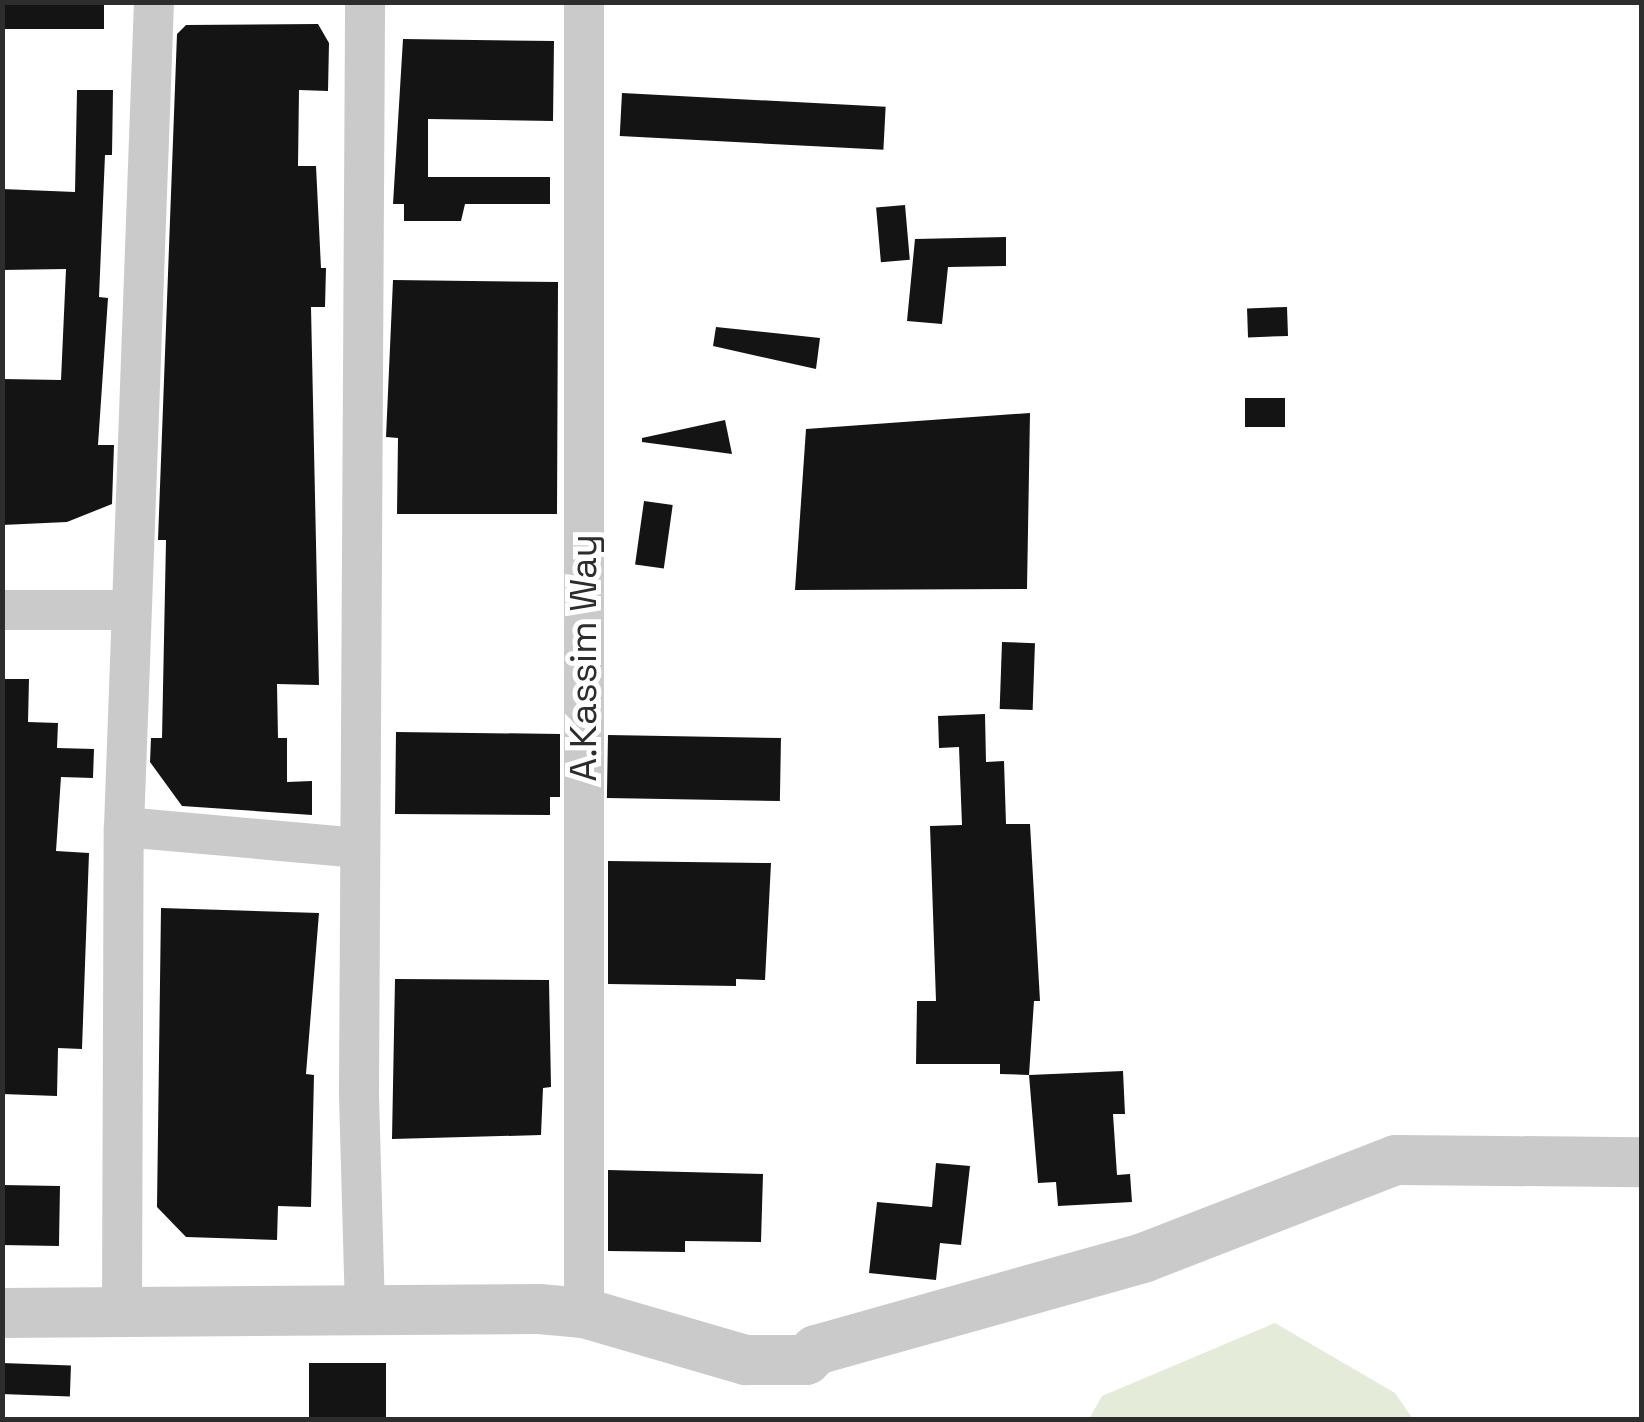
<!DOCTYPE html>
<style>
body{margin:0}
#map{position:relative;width:1644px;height:1422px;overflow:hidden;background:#fff;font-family:"Space Grotesk",sans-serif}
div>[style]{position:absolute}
.green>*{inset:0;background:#e4ebd9}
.building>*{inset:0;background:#141414;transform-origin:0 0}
.minor>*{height:40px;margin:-20px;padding:0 20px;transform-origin:20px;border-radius:20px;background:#cacaca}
.tertiary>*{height:50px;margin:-25px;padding:0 25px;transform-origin:25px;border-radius:25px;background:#cacaca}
span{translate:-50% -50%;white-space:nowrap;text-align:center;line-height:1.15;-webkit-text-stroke:10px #fff;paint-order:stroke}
.street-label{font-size:38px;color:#2d2d2d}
.frame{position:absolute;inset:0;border:5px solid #2d2d2d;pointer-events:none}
</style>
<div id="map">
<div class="green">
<div style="clip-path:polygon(1275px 1323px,1395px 1393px,1413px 1419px,1089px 1419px,1102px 1396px)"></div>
</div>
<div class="building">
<div style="left:2px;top:2px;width:102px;height:27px"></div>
<div style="clip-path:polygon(318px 24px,329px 43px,328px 91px,299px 90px,298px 166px,316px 166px,321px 268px,326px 268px,325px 307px,311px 307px,319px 685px,277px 684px,278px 738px,287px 738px,287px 782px,312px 781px,312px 815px,182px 806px,150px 762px,151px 738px,162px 738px,166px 540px,158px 540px,177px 34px,186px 25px)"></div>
<div style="clip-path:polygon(403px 39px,554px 41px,553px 121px,428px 119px,428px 177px,550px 177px,550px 204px,465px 204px,461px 221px,404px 221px,404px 204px,393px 204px)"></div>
<div style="clip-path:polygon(77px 90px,113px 90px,112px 155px,105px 155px,99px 297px,108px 298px,98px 445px,114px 445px,112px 504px,67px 522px,2px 525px,2px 379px,61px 380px,66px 269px,2px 270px,2px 189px,75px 192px)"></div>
<div style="left:622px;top:93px;width:264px;height:43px;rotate:3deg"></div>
<div style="left:905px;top:205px;width:55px;height:29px;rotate:85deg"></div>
<div style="clip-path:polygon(1006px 237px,1006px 266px,948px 267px,942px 324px,907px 321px,915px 239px)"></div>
<div style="clip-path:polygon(393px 280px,558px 282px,557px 514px,397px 514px,398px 438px,386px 437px)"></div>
<div style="left:1287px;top:307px;width:29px;height:40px;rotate:88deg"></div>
<div style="clip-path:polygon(716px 327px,820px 338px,816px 369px,713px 346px)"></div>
<div style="left:1245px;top:398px;width:40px;height:29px"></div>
<div style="clip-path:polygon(1030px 413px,1027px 589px,795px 590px,806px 429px)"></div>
<div style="clip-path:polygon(725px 420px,732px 454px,642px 442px,642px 438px)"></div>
<div style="left:644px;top:501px;width:29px;height:64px;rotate:8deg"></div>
<div style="left:1002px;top:642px;width:33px;height:67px;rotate:2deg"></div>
<div style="clip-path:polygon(2px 679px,29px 679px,28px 722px,58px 723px,57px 748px,94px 749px,93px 778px,61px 777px,56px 851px,89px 853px,82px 1049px,58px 1048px,57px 1096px,2px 1094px)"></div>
<div style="clip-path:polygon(985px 714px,986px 762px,1004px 761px,1006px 824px,1030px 824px,1040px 1001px,1034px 1001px,1029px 1075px,1000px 1074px,1000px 1064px,916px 1064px,917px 1001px,936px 1001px,930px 826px,962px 825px,959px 747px,939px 748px,938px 716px)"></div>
<div style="clip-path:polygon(396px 732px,560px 734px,560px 797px,550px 797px,550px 815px,395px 814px)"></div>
<div style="left:608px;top:735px;width:173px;height:63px;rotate:1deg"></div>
<div style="clip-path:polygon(608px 861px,771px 863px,765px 980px,736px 979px,736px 986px,608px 984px)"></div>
<div style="clip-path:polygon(161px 908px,319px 913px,306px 1074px,314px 1075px,311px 1207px,278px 1206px,277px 1240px,186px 1237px,157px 1207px)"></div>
<div style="clip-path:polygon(395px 979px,549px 980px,551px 1087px,543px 1088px,541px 1135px,392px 1139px)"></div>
<div style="clip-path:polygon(1123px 1071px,1125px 1114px,1113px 1114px,1117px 1175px,1130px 1174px,1132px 1202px,1058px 1206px,1056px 1182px,1038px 1183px,1029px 1075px)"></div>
<div style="clip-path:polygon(936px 1163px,970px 1166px,961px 1245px,940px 1243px,936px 1280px,869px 1273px,877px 1202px,932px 1207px)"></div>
<div style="clip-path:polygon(608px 1170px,763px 1174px,761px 1242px,685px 1241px,685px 1252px,608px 1251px)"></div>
<div style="left:2px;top:1185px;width:58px;height:60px;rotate:1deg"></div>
<div style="left:2px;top:1363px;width:69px;height:31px;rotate:2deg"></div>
<div style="left:309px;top:1363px;width:77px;height:57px"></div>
</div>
<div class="minor">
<div style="left:2px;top:610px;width:128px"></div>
<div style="left:124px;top:827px;width:236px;rotate:5.1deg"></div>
<div style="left:122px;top:1310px;width:483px;rotate:-89.8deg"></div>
<div style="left:124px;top:827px;width:826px;rotate:-87.92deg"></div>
<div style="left:365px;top:1310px;width:219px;rotate:-91.6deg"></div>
<div style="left:359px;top:1091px;width:1089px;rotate:-89.68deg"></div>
<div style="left:584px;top:1313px;width:1311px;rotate:-90deg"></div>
</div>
<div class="tertiary">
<div style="left:2px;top:1313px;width:537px;rotate:-0.43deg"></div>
<div style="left:539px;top:1309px;width:45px;rotate:5.1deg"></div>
<div style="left:584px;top:1313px;width:169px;rotate:16.2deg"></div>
<div style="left:746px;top:1360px;width:60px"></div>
<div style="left:806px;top:1360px;width:14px;rotate:-45deg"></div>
<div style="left:816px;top:1350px;width:340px;rotate:-15.7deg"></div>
<div style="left:1143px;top:1258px;width:271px;rotate:-21.2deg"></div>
<div style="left:1396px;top:1160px;width:246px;rotate:0.5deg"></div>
</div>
<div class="street-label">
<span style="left:584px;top:658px;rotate:-90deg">A.Kassim Way</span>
</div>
<div class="frame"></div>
</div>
